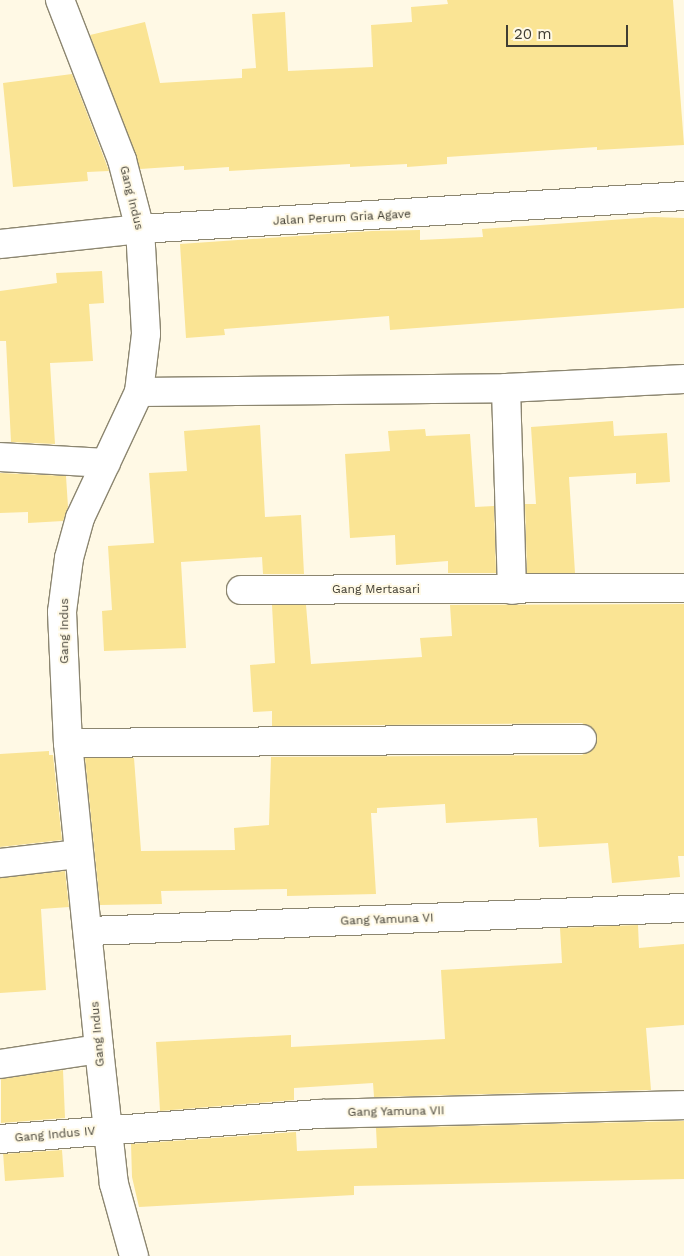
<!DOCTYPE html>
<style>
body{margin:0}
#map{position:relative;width:684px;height:1256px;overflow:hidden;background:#fff9e5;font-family:"Work Sans",sans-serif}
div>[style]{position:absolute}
.building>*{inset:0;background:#fae494;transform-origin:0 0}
.roads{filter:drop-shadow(1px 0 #8c8670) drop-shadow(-1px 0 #8c8670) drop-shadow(0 1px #8c8670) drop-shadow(0 -1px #8c8670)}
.minor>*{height:28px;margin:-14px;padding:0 14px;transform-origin:14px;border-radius:14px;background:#fff}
span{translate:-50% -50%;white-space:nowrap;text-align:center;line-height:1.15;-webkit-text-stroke:4px #fff9e5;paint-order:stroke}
.street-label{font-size:12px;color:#403d33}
.scale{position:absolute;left:506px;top:25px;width:122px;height:22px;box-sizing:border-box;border:2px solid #403d33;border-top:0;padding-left:6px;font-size:15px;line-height:18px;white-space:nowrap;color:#403d33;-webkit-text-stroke:4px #fff9e5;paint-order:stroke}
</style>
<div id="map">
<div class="building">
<div style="clip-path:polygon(447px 0,673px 0,684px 145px,597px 150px,597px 147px,447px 157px,447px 164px,407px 167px,407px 164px,350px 167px,350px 164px,229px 171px,229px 167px,184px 170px,184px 166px,140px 169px,90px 35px,145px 22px,160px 83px,242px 78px,242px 69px,256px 68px,252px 14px,285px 12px,288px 71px,373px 67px,371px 25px,412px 22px,411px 7px,448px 4px)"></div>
<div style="clip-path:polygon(72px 74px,109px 171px,87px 172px,88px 181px,13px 187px,3px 83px)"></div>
<div style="clip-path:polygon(654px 217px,684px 218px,684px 308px,390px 330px,389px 316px,224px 329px,225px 335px,186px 338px,180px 244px,372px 231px,420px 230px,420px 240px,483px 237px,482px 229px)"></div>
<div style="clip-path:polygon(102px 271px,104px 303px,89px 304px,93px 361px,50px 363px,55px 444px,11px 442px,6px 341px,0 341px,0 291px,57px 283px,56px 273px)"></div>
<div style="clip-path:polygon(613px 421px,614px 436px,667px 433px,670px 482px,636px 484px,636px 473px,569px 477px,575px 573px,527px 573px,525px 504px,536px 504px,531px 427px)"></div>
<div style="clip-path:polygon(260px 425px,265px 517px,301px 515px,304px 574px,263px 574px,262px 557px,181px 562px,186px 648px,104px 651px,102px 611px,112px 610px,108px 546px,154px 543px,149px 473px,187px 471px,184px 431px)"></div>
<div style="clip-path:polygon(425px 429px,426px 436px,470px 434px,475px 507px,494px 506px,496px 573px,448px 573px,448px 561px,396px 565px,395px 535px,350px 538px,345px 454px,390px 451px,388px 431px)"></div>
<div style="clip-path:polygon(0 473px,66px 476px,68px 507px,63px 521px,28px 523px,28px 512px,0 513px)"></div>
<div style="clip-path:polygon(684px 604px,684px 856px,678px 856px,680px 877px,612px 883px,608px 843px,539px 847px,537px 818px,446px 823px,445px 804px,377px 808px,377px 813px,371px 813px,376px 894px,287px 896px,287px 889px,161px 891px,162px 904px,100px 905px,85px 758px,134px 758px,141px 851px,235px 850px,234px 828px,269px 825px,271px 757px,582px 755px,596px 746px,595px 731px,582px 723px,272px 726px,272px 711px,253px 712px,250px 665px,275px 663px,272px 605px,306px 605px,311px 664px,422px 657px,420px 638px,452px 636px,450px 605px)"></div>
<div style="clip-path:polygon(49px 751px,49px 755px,53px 755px,62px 840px,0 847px,0 754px)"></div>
<div style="clip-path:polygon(65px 871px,69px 907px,41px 909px,46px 990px,0 993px,0 878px)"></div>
<div style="clip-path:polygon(638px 925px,639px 948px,684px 944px,684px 1025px,646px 1028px,651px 1090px,374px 1097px,373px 1083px,294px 1088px,294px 1100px,160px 1111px,156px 1042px,291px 1035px,291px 1047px,445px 1039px,441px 970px,562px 963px,560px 928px)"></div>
<div style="clip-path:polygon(63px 1070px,65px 1118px,1px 1123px,1px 1079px)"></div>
<div style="clip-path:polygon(684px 1121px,684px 1179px,354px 1186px,354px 1195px,139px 1207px,132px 1177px,131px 1144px,296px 1132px,297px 1151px,377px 1148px,376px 1128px)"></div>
<div style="left:62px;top:1150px;width:27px;height:59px;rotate:86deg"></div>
</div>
<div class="roads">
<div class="minor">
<div style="left:60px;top:0;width:172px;rotate:68.8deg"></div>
<div style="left:122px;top:160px;width:71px;rotate:75.4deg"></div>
<div style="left:140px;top:229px;width:105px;rotate:86.7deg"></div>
<div style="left:146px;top:334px;width:58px;rotate:96.9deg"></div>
<div style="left:139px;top:392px;width:139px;rotate:115.1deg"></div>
<div style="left:80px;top:518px;width:41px;rotate:105.4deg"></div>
<div style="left:69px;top:558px;width:54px;rotate:97.4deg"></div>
<div style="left:62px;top:612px;width:131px;rotate:87.4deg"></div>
<div style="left:68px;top:743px;width:308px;rotate:84.2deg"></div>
<div style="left:99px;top:1049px;width:136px;rotate:83.7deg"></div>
<div style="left:114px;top:1184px;width:75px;rotate:74.5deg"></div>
<div style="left:0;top:244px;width:141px;rotate:-6.1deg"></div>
<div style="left:140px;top:229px;width:545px;rotate:-3.47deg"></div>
<div style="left:506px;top:388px;width:202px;rotate:88.3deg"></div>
<div style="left:139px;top:392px;width:367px;rotate:-0.6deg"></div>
<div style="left:506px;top:388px;width:178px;rotate:-2.9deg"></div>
<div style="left:0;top:457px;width:106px;rotate:3.2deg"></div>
<div style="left:241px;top:590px;width:443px;rotate:-0.3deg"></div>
<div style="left:68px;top:743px;width:514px;rotate:-0.45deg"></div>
<div style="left:0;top:863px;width:79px;rotate:-6.6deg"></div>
<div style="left:90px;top:931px;width:594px;rotate:-2.22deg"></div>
<div style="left:0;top:1064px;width:100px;rotate:-8.6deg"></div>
<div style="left:0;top:1139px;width:322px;rotate:-4.5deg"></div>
<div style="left:321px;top:1114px;width:363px;rotate:-1.4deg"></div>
</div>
</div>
<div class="street-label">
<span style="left:131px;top:198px;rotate:76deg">Gang Indus</span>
<span style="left:342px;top:218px;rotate:-3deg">Jalan Perum Gria Agave</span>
<span style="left:376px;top:590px">Gang Mertasari</span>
<span style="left:65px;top:631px;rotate:-90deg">Gang Indus</span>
<span style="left:387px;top:920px;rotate:-2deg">Gang Yamuna VI</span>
<span style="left:98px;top:1034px;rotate:-95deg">Gang Indus</span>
<span style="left:396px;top:1112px;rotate:-1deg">Gang Yamuna VII</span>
<span style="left:55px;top:1135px;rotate:-5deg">Gang Indus IV</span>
</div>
<div class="scale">20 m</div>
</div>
